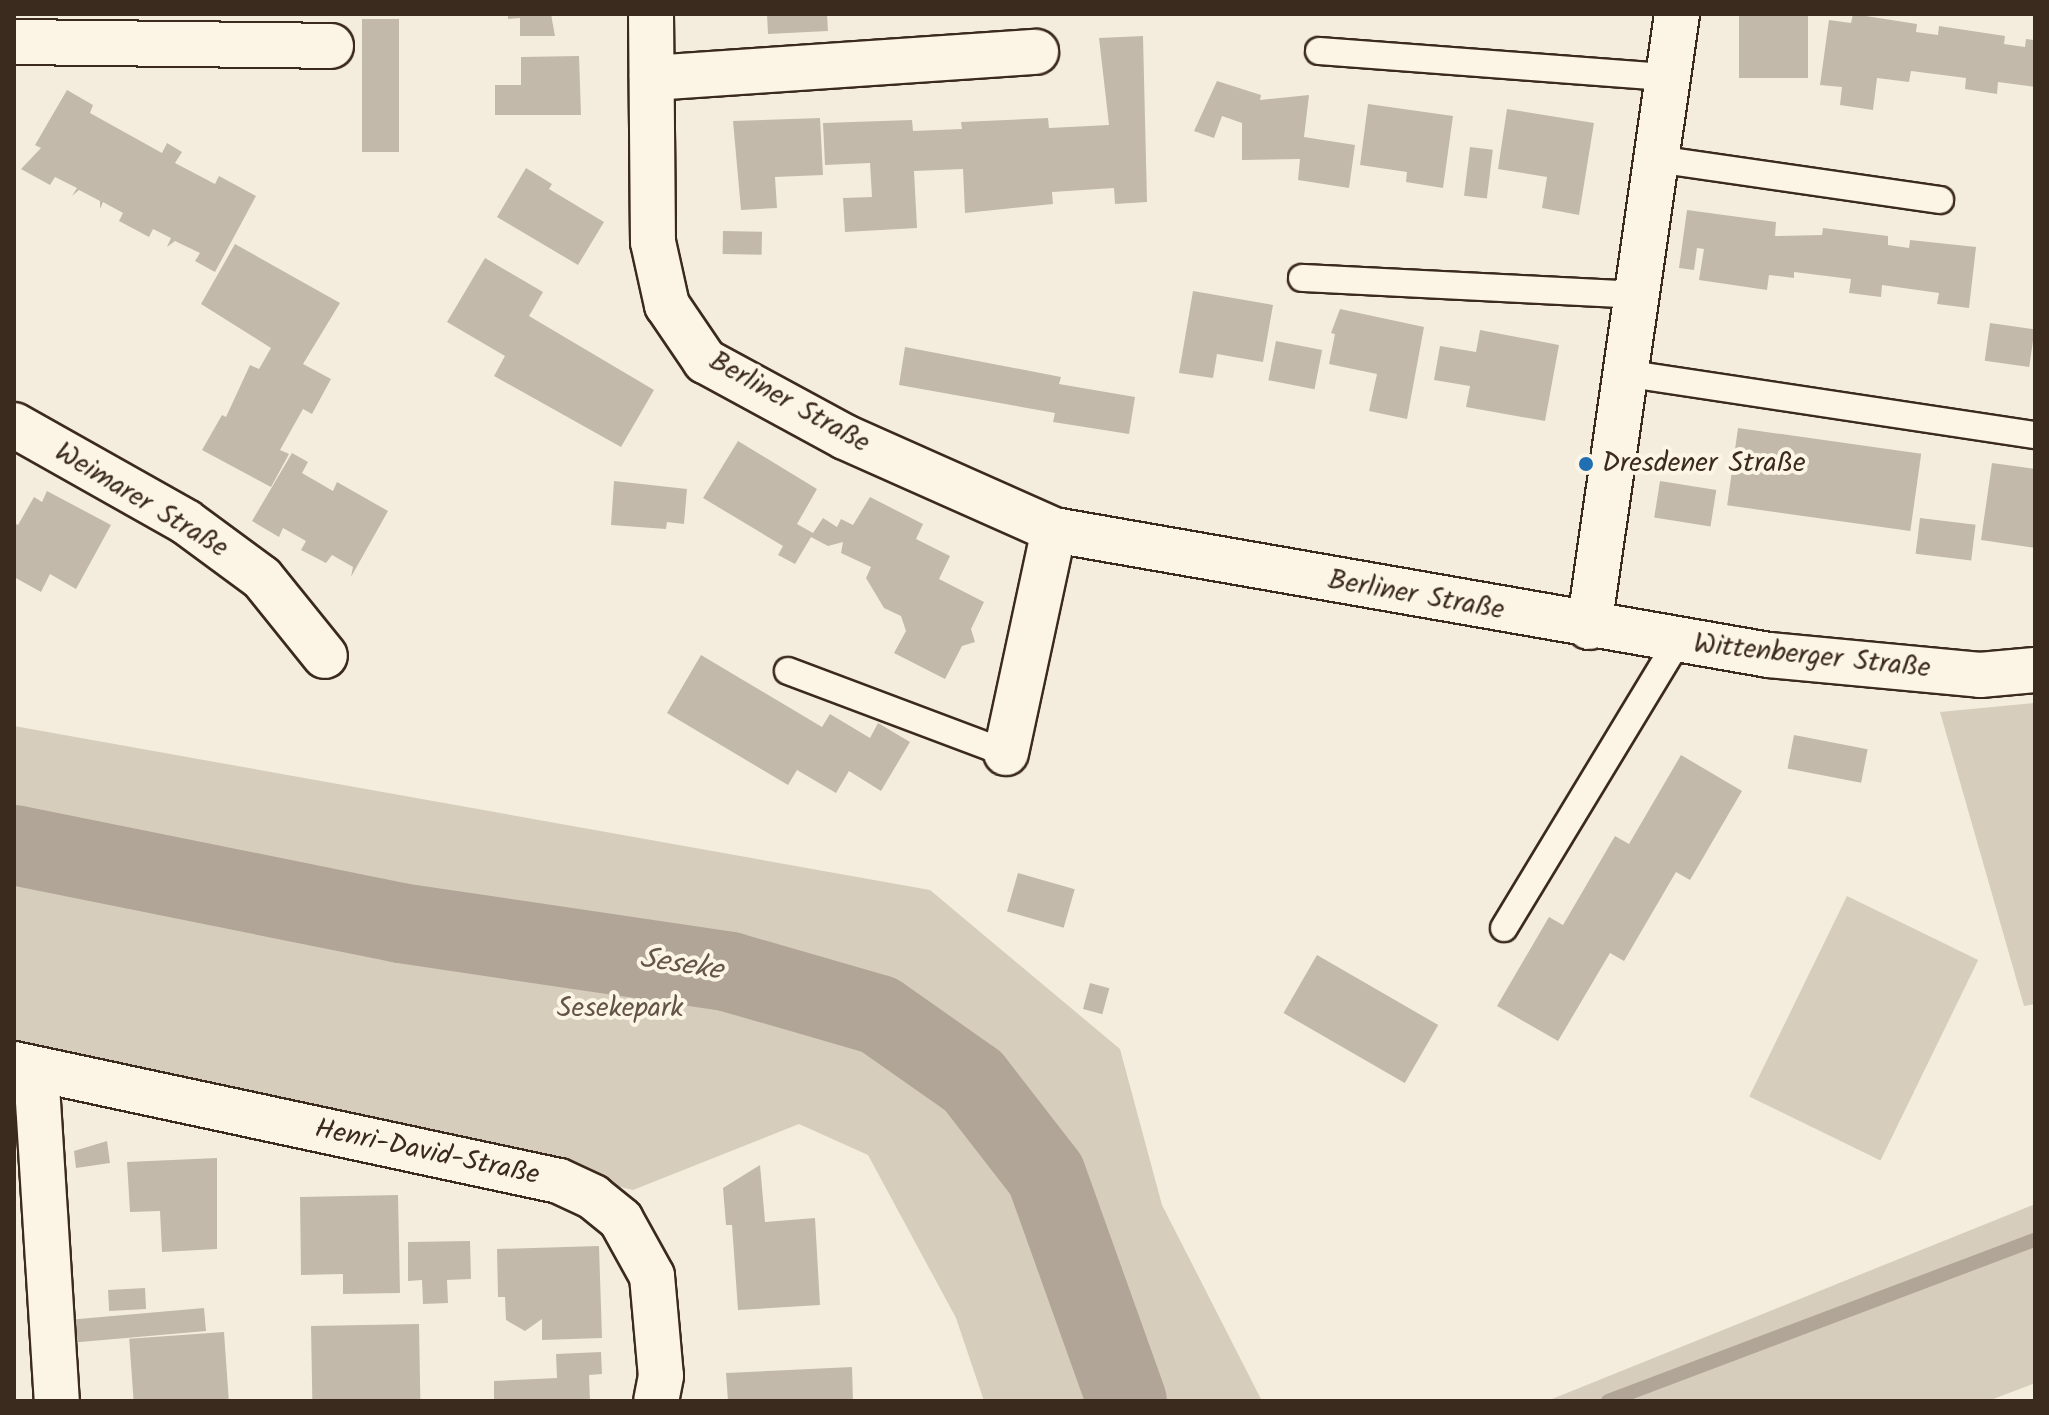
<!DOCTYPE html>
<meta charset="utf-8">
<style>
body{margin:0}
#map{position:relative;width:2049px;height:1415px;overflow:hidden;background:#f4eddd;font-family:Kalam,sans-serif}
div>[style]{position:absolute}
.green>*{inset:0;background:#d6cdbd;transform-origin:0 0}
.stream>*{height:14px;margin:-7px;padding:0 7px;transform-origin:7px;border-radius:7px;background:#b0a596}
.river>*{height:80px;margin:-40px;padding:0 40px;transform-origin:40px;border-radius:40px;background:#b0a596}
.building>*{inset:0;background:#c3b9aa;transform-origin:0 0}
.roads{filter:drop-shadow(2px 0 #3b2a1e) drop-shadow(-2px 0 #3b2a1e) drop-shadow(0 2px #3b2a1e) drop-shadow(0 -2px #3b2a1e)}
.service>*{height:26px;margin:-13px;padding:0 13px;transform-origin:13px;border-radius:13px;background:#fcf5e5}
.minor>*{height:44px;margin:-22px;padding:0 22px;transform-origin:22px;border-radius:22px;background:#fcf5e5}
.dots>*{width:22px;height:22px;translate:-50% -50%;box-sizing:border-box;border:4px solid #fcf5e5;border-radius:50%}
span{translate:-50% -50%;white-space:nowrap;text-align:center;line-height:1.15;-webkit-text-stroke:8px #fcf5e5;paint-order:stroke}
.street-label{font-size:28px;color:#3b2a1e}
.poi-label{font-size:28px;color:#3b2a1e}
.left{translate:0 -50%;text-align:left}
.park-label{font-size:28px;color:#625346}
.water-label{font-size:30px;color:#645548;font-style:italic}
.frame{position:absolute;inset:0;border:16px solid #3b2a1e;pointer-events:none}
</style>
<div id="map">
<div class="green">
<div style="clip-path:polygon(2035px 703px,2035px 1004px,2024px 1006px,1940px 712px)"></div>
<div style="clip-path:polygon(14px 726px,930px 890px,1120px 1049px,1162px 1205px,1262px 1401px,984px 1401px,956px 1318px,868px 1155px,799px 1124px,633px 1190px,14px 1042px)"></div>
<div style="left:1847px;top:896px;width:146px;height:223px;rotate:26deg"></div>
<div style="clip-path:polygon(2035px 1204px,2035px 1383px,1988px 1401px,1547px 1401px)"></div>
</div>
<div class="stream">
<div style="left:1608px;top:1401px;width:456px;rotate:-20.7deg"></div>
</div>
<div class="river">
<div style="left:14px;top:845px;width:394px;rotate:11.4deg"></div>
<div style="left:400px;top:923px;width:334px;rotate:8.4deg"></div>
<div style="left:730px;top:972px;width:155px;rotate:16.1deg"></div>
<div style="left:879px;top:1015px;width:115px;rotate:35.1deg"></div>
<div style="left:973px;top:1081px;width:119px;rotate:52.2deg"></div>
<div style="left:1046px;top:1175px;width:240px;rotate:70.3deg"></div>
</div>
<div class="building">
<div style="clip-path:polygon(508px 14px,551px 14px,555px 36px,520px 36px,520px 18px,508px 19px)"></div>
<div style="clip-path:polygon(767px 14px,827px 14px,828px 31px,768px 34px)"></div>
<div style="left:1739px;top:14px;width:69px;height:64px"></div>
<div style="clip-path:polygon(1853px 14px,1917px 24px,1916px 32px,1938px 35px,1939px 26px,2005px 36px,2004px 44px,2025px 47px,2026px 39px,2035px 40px,2035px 87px,1998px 82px,1997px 94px,1965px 89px,1966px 78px,1911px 71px,1909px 82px,1877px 78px,1873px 110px,1840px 105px,1842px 87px,1820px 85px,1829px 20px,1851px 23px)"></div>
<div style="left:362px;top:19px;width:37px;height:133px"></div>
<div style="clip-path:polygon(1143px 36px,1147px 202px,1115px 204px,1114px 188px,1052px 192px,1053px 204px,965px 213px,963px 169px,914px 171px,917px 228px,845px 232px,843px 198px,872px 197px,870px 163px,825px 165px,823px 123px,912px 120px,913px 131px,962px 129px,961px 122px,1048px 118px,1049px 128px,1109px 125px,1099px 38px)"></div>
<div style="clip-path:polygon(579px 56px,581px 115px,495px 115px,495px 85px,521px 85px,521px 57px)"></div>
<div style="clip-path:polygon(1217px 81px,1261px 95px,1260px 100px,1309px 95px,1304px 137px,1355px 145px,1349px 188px,1298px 180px,1300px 159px,1242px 160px,1242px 123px,1222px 116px,1214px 138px,1194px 131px)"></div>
<div style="clip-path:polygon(67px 90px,93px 105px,90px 113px,162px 153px,167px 143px,182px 152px,175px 163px,215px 184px,219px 176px,256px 196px,215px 272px,195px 261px,200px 253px,175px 241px,167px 247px,171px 238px,153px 229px,149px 237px,119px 221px,123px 213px,103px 202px,100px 209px,100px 201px,79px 190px,72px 196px,77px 188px,55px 177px,50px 185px,21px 169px,41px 148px,35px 145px)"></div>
<div style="clip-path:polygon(1368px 104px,1453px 116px,1443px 188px,1406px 182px,1407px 172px,1360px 165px)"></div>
<div style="clip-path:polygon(1507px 109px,1594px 123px,1579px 215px,1542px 208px,1547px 177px,1498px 169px)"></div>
<div style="clip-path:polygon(820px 118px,823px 175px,775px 177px,777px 208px,741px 210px,733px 121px)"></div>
<div style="left:1470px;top:147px;width:23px;height:49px;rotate:7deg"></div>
<div style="clip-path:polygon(526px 168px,552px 184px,549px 189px,604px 222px,578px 265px,497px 217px)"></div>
<div style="clip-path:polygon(1687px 210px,1776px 222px,1775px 236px,1822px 235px,1823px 228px,1888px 236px,1888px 245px,1909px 248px,1910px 240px,1976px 247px,1969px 308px,1937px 304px,1939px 293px,1882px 285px,1881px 297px,1849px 293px,1851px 279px,1794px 272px,1794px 278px,1769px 275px,1767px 290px,1699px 280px,1704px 249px,1697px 248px,1694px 270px,1679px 268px)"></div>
<div style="left:723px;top:231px;width:39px;height:23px;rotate:1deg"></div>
<div style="clip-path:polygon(235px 244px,340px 303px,303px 364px,331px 379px,312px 414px,303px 409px,280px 450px,289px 454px,271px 487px,202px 450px,222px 415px,226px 417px,250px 365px,259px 369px,271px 348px,201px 304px)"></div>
<div style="clip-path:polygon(485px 258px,543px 292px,529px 316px,654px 390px,621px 447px,494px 376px,505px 356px,447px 322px)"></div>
<div style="clip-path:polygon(1193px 291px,1273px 305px,1263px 362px,1217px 354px,1213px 378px,1179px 373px)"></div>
<div style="clip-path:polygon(1340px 309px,1424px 327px,1407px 419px,1369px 411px,1377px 374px,1329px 364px,1335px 334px,1331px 333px)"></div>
<div style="left:1990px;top:323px;width:45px;height:38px;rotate:8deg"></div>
<div style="clip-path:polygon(1480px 330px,1559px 345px,1545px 421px,1466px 407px,1470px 386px,1434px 380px,1440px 346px,1476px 352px)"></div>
<div style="left:1276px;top:341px;width:47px;height:40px;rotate:11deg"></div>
<div style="clip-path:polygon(905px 347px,1061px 377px,1059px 384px,1135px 397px,1129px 434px,1053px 422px,1055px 413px,899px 385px)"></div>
<div style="left:1738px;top:428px;width:185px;height:78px;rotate:8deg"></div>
<div style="clip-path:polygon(738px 441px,817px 489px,797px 524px,813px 533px,823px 518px,837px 527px,841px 519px,853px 525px,870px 497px,923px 524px,916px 539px,950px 556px,939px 579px,984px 602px,971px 629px,975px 642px,962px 646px,945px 679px,894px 653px,906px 631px,901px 616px,884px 608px,866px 578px,871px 567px,841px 553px,843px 542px,828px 546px,811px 537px,795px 564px,778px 555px,783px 546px,703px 498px)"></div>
<div style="clip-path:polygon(292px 453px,308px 462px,302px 473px,333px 491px,337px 482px,388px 511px,351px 577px,353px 567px,332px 555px,326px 563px,301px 550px,306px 541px,283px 528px,279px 537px,252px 521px)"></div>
<div style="clip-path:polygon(1992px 463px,2035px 469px,2035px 548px,1981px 540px)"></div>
<div style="clip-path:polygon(614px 481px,687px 489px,684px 524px,667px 522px,666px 529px,611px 525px)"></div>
<div style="left:1660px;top:481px;width:57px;height:37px;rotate:9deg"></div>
<div style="clip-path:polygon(47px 491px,111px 525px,76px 589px,50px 574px,41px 592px,14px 577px,14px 523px,18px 525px,34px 497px,42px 502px)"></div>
<div style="left:1920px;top:518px;width:56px;height:36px;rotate:7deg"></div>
<div style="clip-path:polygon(701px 655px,822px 727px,830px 714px,870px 738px,878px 723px,910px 742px,881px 791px,849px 771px,836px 793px,797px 770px,788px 785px,667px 713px)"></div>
<div style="left:1794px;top:735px;width:75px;height:34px;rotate:11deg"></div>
<div style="clip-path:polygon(1681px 755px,1742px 791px,1690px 880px,1676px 872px,1624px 961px,1610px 953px,1558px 1041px,1497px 1006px,1549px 917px,1563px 925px,1615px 836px,1629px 844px)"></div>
<div style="left:1018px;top:873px;width:59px;height:40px;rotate:16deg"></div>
<div style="left:1317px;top:955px;width:140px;height:67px;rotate:30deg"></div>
<div style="left:1090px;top:983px;width:20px;height:27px;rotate:15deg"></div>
<div style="clip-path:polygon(107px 1141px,110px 1163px,76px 1168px,74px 1151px)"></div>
<div style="clip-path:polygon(217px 1158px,217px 1249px,162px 1252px,160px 1211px,130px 1212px,127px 1162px)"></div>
<div style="clip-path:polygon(760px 1165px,765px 1222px,815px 1218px,820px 1305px,738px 1310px,732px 1225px,726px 1225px,723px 1188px)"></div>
<div style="clip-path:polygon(398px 1195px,400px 1293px,343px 1294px,343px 1274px,301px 1275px,300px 1197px)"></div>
<div style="clip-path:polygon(470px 1241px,471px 1279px,447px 1280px,448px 1303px,423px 1304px,422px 1280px,408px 1281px,408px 1242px)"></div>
<div style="clip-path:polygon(599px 1246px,602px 1338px,542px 1340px,542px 1319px,525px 1331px,506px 1320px,505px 1297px,498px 1297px,497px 1249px)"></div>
<div style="left:145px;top:1288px;width:21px;height:37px;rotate:87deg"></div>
<div style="left:204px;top:1308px;width:23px;height:129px;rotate:85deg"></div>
<div style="left:419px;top:1324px;width:77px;height:108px;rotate:89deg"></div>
<div style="left:224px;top:1332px;width:67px;height:95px;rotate:86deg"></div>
<div style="clip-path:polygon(601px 1352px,602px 1374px,589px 1375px,590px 1401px,494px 1401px,494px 1381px,557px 1378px,556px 1354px)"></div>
<div style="clip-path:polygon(852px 1367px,853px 1401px,728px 1401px,726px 1373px)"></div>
</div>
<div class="roads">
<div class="service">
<div style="left:1319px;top:51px;width:350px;rotate:4.3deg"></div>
<div style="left:1656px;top:159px;width:287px;rotate:8.2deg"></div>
<div style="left:1302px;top:278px;width:335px;rotate:2.9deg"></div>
<div style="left:1624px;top:373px;width:416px;rotate:8.6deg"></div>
<div style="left:788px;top:671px;width:233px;rotate:20.6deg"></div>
<div style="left:1504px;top:928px;width:334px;rotate:-58.8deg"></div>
</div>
<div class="minor">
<div style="left:651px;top:14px;width:228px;rotate:89.5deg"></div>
<div style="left:653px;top:242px;width:65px;rotate:77.5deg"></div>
<div style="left:667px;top:305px;width:68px;rotate:55.8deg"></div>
<div style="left:705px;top:361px;width:159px;rotate:28.5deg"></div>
<div style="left:845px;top:437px;width:229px;rotate:24deg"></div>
<div style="left:1054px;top:530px;width:726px;rotate:9.92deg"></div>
<div style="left:1769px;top:655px;width:212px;rotate:5.4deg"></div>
<div style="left:1980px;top:675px;width:55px;rotate:-5.2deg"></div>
<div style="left:14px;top:42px;width:317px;rotate:0.7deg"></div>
<div style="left:652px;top:78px;width:385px;rotate:-3.9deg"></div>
<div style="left:14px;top:425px;width:197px;rotate:29.4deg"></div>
<div style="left:186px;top:522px;width:94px;rotate:36.4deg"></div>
<div style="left:262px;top:578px;width:100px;rotate:51.1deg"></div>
<div style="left:1589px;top:627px;width:619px;rotate:-81.83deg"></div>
<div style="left:1006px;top:753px;width:228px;rotate:-77.9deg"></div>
<div style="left:14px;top:1064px;width:557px;rotate:12.12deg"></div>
<div style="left:559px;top:1181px;width:38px;rotate:25deg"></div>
<div style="left:593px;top:1197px;width:36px;rotate:39deg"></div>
<div style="left:621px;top:1220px;width:64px;rotate:61deg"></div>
<div style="left:652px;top:1276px;width:100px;rotate:84.9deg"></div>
<div style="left:661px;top:1376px;width:25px;rotate:101deg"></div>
<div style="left:36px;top:1070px;width:332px;rotate:86.4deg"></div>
</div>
</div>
<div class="dots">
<div style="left:1586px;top:464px;background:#1f6fb2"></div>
</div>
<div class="street-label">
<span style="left:789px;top:403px;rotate:29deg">Berliner Straße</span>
<span style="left:141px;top:501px;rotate:31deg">Weimarer Straße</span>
<span style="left:1416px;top:596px;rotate:10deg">Berliner Straße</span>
<span style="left:1812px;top:657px;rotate:6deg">Wittenberger Straße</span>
<span style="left:427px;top:1153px;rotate:12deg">Henri-David-Straße</span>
</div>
<div class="poi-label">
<span class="left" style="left:1602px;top:464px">Dresdener Straße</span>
</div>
<div class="park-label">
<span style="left:620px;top:1009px">Sesekepark</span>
</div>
<div class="water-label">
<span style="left:681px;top:965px;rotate:9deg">Seseke</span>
</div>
<div class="frame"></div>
</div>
